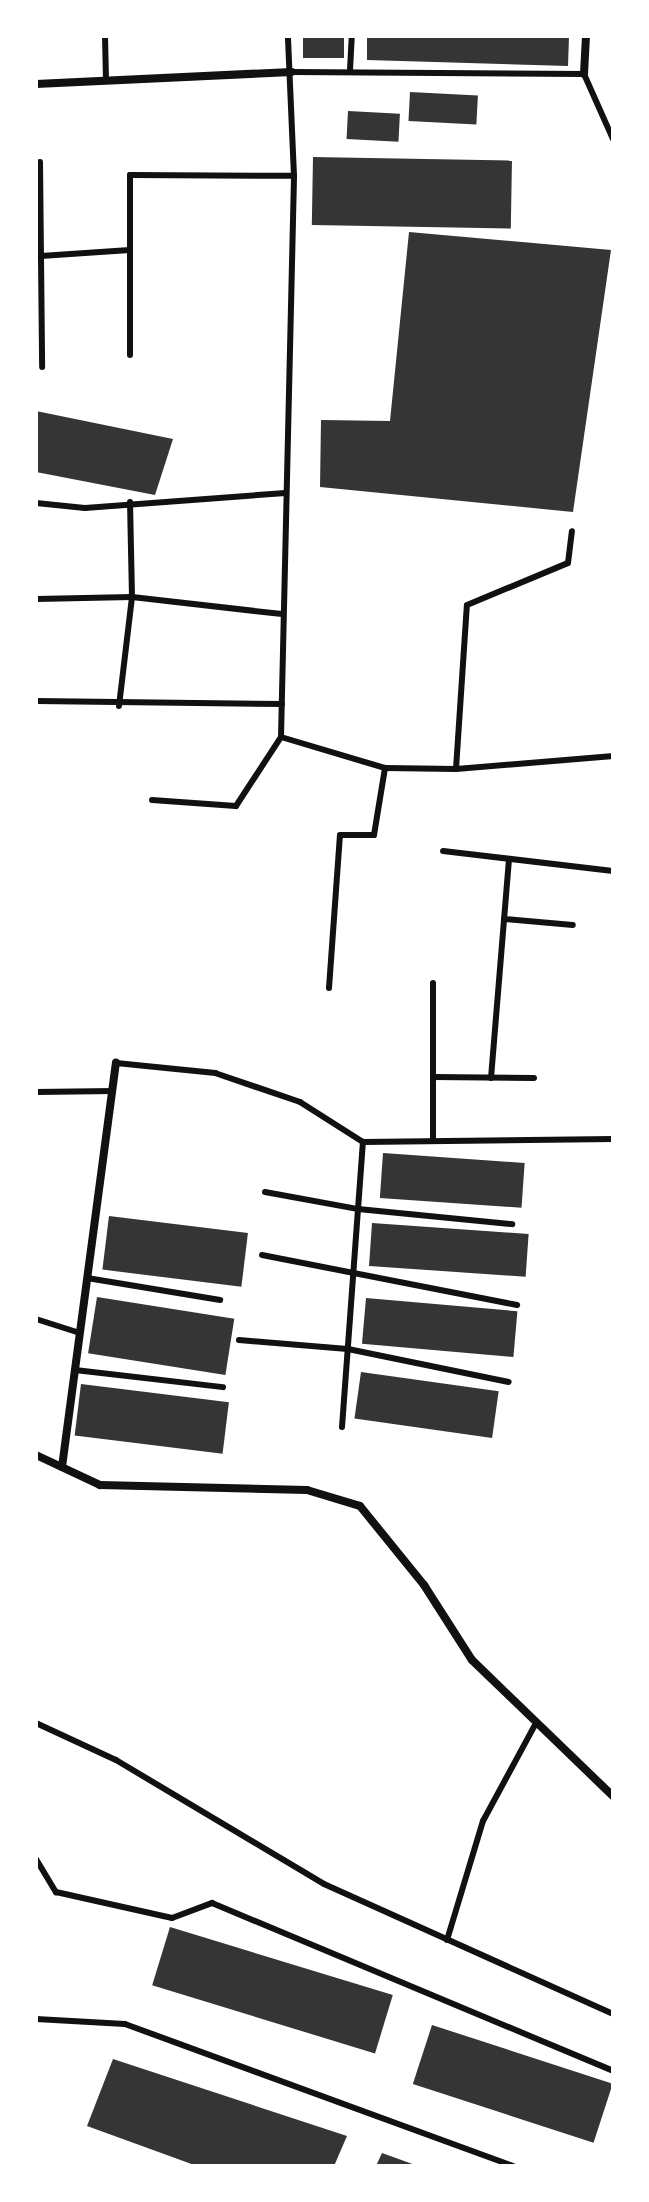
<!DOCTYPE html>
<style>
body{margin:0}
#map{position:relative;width:649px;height:2202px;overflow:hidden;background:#fff;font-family:Manrope,sans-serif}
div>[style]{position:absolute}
.building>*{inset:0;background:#353535;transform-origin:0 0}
.service>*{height:6px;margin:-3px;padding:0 3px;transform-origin:3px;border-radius:3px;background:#111}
.minor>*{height:8px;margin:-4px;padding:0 4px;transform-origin:4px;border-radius:4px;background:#111}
span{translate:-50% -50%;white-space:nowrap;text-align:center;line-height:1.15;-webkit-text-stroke:6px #fff;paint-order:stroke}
.frame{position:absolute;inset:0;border:38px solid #fff;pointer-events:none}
</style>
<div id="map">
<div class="building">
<div style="left:303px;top:36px;width:41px;height:22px"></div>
<div style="clip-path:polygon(367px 36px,569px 36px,568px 66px,367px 60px)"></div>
<div style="left:410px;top:92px;width:68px;height:29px;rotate:3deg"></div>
<div style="left:348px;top:111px;width:52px;height:28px;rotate:3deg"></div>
<div style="left:313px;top:157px;width:199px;height:68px;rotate:1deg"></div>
<div style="clip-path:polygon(409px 232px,611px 250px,573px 512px,320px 487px,321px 420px,390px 421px)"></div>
<div style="clip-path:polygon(36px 411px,173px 439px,155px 495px,36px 472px)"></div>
<div style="left:383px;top:1153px;width:142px;height:45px;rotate:4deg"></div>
<div style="left:109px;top:1216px;width:140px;height:54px;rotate:7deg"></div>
<div style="left:372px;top:1223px;width:157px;height:43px;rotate:4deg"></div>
<div style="left:97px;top:1297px;width:139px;height:57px;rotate:9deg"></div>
<div style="left:366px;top:1298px;width:152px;height:46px;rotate:5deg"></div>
<div style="left:361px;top:1372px;width:139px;height:47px;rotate:8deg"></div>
<div style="left:81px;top:1384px;width:149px;height:52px;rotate:7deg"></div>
<div style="left:170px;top:1927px;width:233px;height:61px;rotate:17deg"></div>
<div style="left:432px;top:2025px;width:190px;height:62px;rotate:18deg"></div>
<div style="clip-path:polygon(113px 2059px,347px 2136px,334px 2166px,197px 2166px,87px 2126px)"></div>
<div style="clip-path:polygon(382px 2153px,418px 2166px,376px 2166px)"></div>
</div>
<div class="service">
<div style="left:105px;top:36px;width:44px;rotate:88.7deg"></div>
<div style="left:350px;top:70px;width:34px;rotate:-87deg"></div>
<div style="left:292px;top:72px;width:292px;rotate:0.4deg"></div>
<div style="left:584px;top:74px;width:71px;rotate:66deg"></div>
<div style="left:40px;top:162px;width:205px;rotate:89.4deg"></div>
<div style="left:41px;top:256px;width:89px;rotate:-3.9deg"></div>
<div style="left:130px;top:355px;width:180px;rotate:-90deg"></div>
<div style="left:130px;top:175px;width:164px;rotate:0.3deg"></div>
<div style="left:36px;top:503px;width:49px;rotate:5.8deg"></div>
<div style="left:85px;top:508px;width:201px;rotate:-4.3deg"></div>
<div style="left:36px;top:599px;width:96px;rotate:-1.2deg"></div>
<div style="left:132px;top:597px;width:151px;rotate:6.5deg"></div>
<div style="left:36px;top:701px;width:246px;rotate:0.7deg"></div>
<div style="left:119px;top:706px;width:110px;rotate:-83.2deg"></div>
<div style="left:132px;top:597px;width:95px;rotate:-91.2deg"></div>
<div style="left:281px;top:737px;width:109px;rotate:16.6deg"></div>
<div style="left:385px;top:768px;width:71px;rotate:0.8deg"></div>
<div style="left:456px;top:769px;width:158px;rotate:-4.7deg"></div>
<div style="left:456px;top:769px;width:164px;rotate:-86.2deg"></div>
<div style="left:467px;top:605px;width:109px;rotate:-22.6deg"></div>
<div style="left:568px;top:563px;width:32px;rotate:-83deg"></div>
<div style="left:152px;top:800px;width:84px;rotate:4.1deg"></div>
<div style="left:236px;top:806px;width:82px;rotate:-56.9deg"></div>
<div style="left:281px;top:737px;width:561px;rotate:-88.67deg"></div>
<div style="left:294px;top:176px;width:140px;rotate:-92.5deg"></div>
<div style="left:443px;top:851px;width:171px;rotate:6.7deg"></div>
<div style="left:504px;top:919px;width:69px;rotate:5deg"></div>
<div style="left:433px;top:983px;width:158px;rotate:90deg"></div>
<div style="left:329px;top:988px;width:153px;rotate:-85.9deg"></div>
<div style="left:340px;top:835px;width:34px"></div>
<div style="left:374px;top:835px;width:68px;rotate:-80.7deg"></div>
<div style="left:116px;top:1063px;width:100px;rotate:5.8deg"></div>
<div style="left:215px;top:1073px;width:90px;rotate:18.8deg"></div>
<div style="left:300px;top:1102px;width:75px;rotate:32.4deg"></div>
<div style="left:363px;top:1142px;width:250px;rotate:-0.7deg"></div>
<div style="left:433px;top:1077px;width:101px;rotate:0.6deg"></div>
<div style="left:491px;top:1078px;width:218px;rotate:-85.3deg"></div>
<div style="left:36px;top:1092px;width:77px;rotate:-0.7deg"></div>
<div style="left:265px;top:1192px;width:95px;rotate:10.4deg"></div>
<div style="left:358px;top:1209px;width:155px;rotate:5.6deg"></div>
<div style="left:262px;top:1255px;width:260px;rotate:11.1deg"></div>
<div style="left:87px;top:1278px;width:135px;rotate:9.4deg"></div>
<div style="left:36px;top:1319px;width:46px;rotate:17.7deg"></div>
<div style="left:239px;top:1340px;width:109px;rotate:4.7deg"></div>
<div style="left:348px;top:1349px;width:164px;rotate:11.6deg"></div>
<div style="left:75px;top:1370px;width:149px;rotate:6.6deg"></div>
<div style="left:342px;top:1427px;width:286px;rotate:-85.8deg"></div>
<div style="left:36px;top:1723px;width:88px;rotate:24.8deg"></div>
<div style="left:116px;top:1760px;width:242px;rotate:30.8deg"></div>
<div style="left:324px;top:1884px;width:317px;rotate:24.2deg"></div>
<div style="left:36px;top:1859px;width:39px;rotate:59deg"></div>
<div style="left:56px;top:1892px;width:119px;rotate:12.6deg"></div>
<div style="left:172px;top:1918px;width:43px;rotate:-20.6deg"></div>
<div style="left:212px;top:1903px;width:435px;rotate:22.7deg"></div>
<div style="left:447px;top:1940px;width:124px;rotate:-73.2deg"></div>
<div style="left:483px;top:1821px;width:111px;rotate:-61.6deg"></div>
<div style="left:36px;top:2019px;width:89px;rotate:3.2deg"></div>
<div style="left:125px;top:2024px;width:414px;rotate:20.1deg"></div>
</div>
<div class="minor">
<div style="left:584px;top:74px;width:38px;rotate:-87deg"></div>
<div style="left:36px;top:84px;width:256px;rotate:-2.7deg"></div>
<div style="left:36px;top:1455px;width:71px;rotate:25.1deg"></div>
<div style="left:100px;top:1485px;width:207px;rotate:1.4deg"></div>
<div style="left:307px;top:1490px;width:55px;rotate:16.8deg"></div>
<div style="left:360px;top:1506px;width:102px;rotate:51deg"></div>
<div style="left:424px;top:1585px;width:89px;rotate:57.4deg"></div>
<div style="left:472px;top:1660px;width:196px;rotate:44deg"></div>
<div style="left:62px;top:1467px;width:408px;rotate:-82.4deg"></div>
</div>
<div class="frame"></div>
</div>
